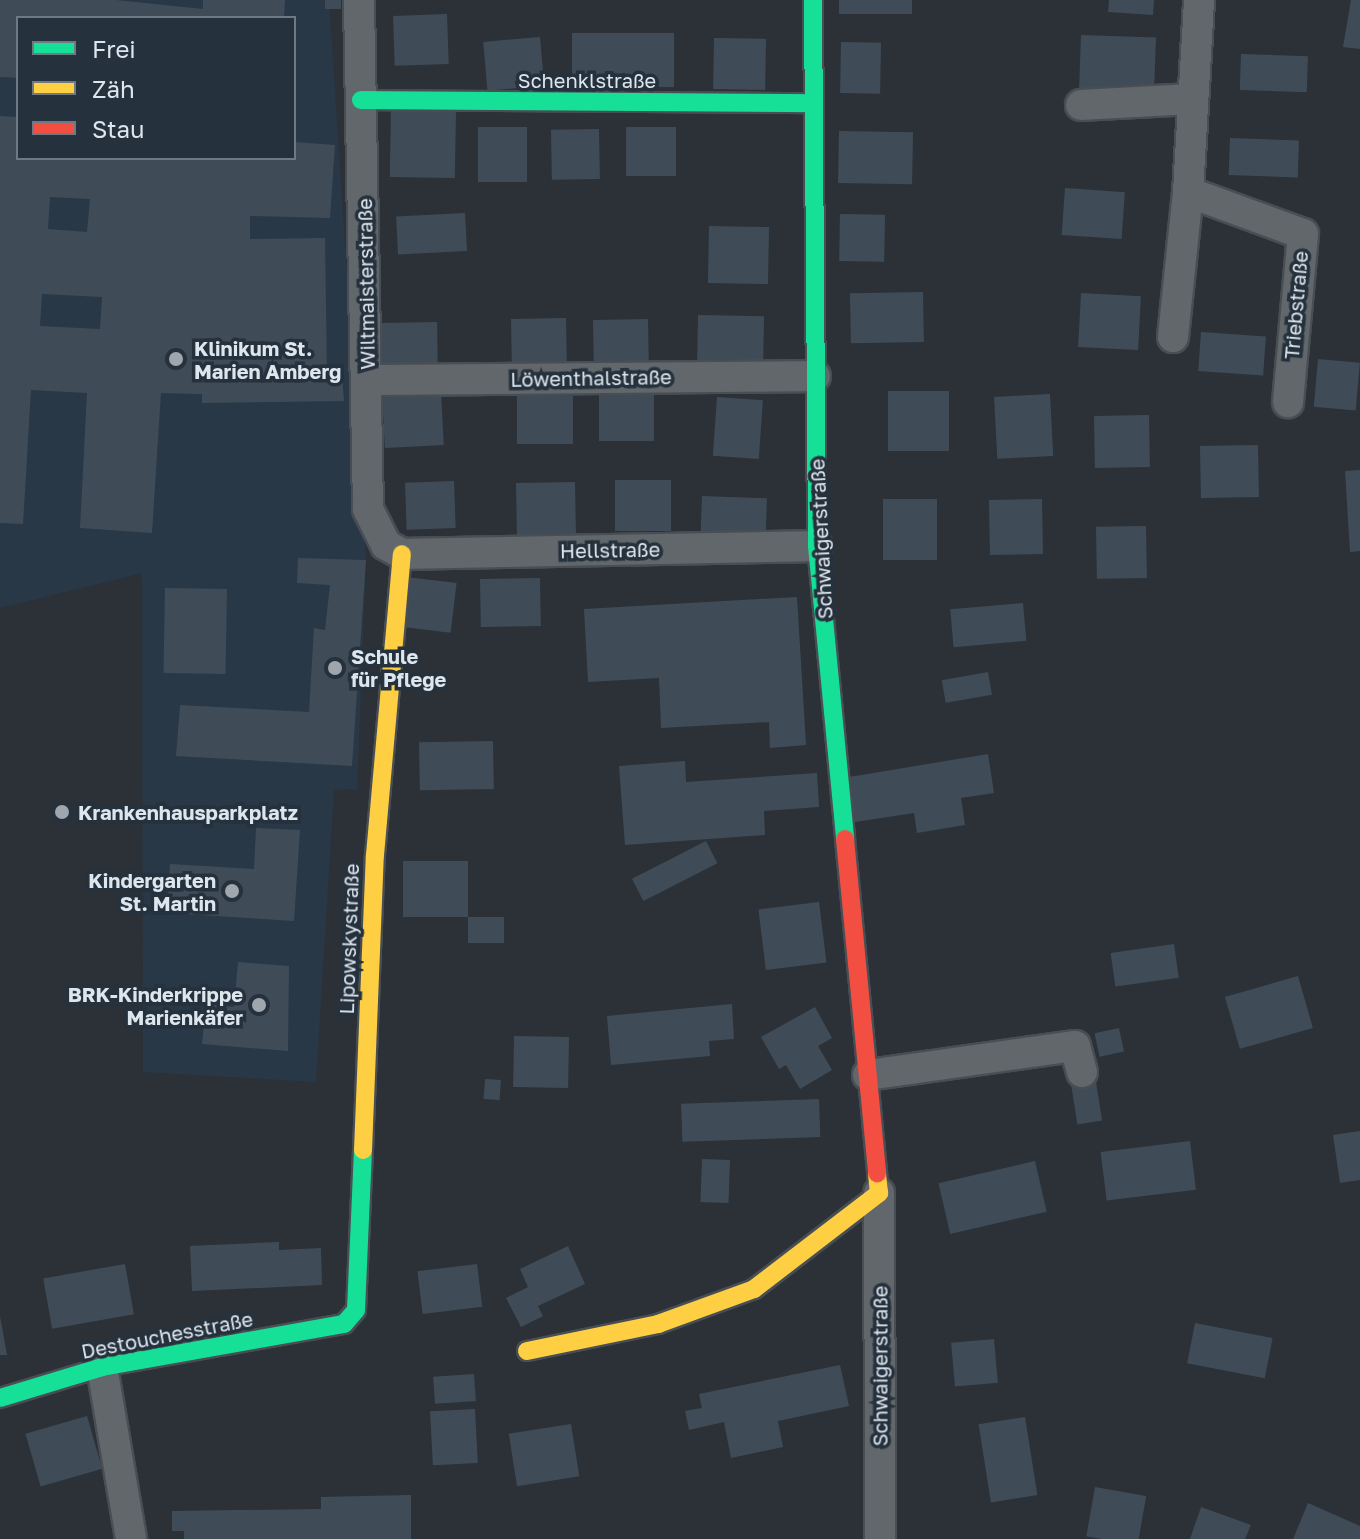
<!DOCTYPE html>
<meta charset="utf-8">
<style>
body{margin:0}
#map{position:relative;width:1360px;height:1539px;overflow:hidden;background:#2b3137;font-family:"Golos Text",sans-serif}
div>[style]{position:absolute}
.built>*{inset:0;background:#283847}
.building>*{inset:0;background:#3f4c58;transform-origin:0 0}
.roads{filter:drop-shadow(2px 0 #484e53) drop-shadow(-2px 0 #484e53) drop-shadow(0 2px #484e53) drop-shadow(0 -2px #484e53)}
.street>*{height:30px;margin:-15px;padding:0 15px;transform-origin:15px;border-radius:15px;background:#61676b}
.fast>*{height:18px;margin:-9px;padding:0 9px;transform-origin:9px;border-radius:9px;background:#16e098}
.slow>*{height:18px;margin:-9px;padding:0 9px;transform-origin:9px;border-radius:9px;background:#ffcf43}
.jam>*{height:18px;margin:-9px;padding:0 9px;transform-origin:9px;border-radius:9px;background:#f24e42}
.dots>*{width:22px;height:22px;translate:-50% -50%;box-sizing:border-box;border:4px solid #25313d;border-radius:50%}
span{translate:-50% -50%;white-space:nowrap;text-align:center;line-height:1.15;-webkit-text-stroke:7px #25313d;paint-order:stroke}
.street-label{font-size:20px;color:#dde5ed}
.poi-label{font-size:20px;color:#dde5ed;font-weight:700}
.left{translate:0 -50%;text-align:left}
.right{translate:-100% -50%;text-align:right}
.legend{position:absolute;left:16px;top:16px;width:280px;height:144px;box-sizing:border-box;background:#25313d;border:2px solid #6f7983;margin:0;padding:10px 14px;list-style:none;font-size:24px;color:#dde5ed}
.legend li{display:flex;align-items:center;gap:16px;height:40px}
.legend b{width:40px;border:2px solid #6f7983}
</style>
<div id="map">
<div class="built">
<div style="clip-path:polygon(evenodd,0 0,329px 0,366px 560px,357px 789px,334px 790px,316px 1082px,143px 1072px,142px 573px,0 608px,0 0,18px 18px,294px 18px,294px 158px,18px 158px,18px 18px)"></div>
</div>
<div class="building">
<div style="clip-path:polygon(0 0,116px 0,203px 9px,203px 0,285px 0,284px 18px,18px 18px,18px 78px,0 77px)"></div>
<div style="left:325px;top:0;width:16px;height:9px"></div>
<div style="left:839px;top:0;width:73px;height:14px"></div>
<div style="clip-path:polygon(1109px 0,1154px 0,1153px 15px,1108px 12px)"></div>
<div style="clip-path:polygon(1351px 0,1360px 0,1360px 49px,1343px 47px)"></div>
<div style="left:447px;top:14px;width:50px;height:54px;rotate:88deg"></div>
<div style="left:572px;top:33px;width:102px;height:54px"></div>
<div style="left:1081px;top:35px;width:75px;height:55px;rotate:2deg"></div>
<div style="left:540px;top:37px;width:49px;height:57px;rotate:85deg"></div>
<div style="left:714px;top:38px;width:52px;height:51px;rotate:1deg"></div>
<div style="left:841px;top:42px;width:40px;height:51px;rotate:1deg"></div>
<div style="left:1241px;top:54px;width:67px;height:36px;rotate:2deg"></div>
<div style="left:391px;top:109px;width:65px;height:68px;rotate:1deg"></div>
<div style="clip-path:polygon(evenodd,0 116px,18px 117px,18px 158px,294px 158px,294px 142px,335px 145px,330px 218px,250px 216px,250px 239px,325px 238px,327px 376px,342px 375px,344px 401px,202px 403px,202px 394px,161px 393px,152px 533px,80px 528px,87px 393px,31px 390px,23px 524px,0 523px,0 116px,50px 197px,90px 199px,87px 232px,48px 229px,50px 197px,0 116px,42px 294px,102px 297px,100px 329px,40px 326px,42px 294px)"></div>
<div style="left:478px;top:127px;width:49px;height:55px"></div>
<div style="left:626px;top:127px;width:50px;height:49px"></div>
<div style="left:599px;top:129px;width:50px;height:48px;rotate:89deg"></div>
<div style="left:839px;top:131px;width:74px;height:52px;rotate:1deg"></div>
<div style="left:1230px;top:138px;width:69px;height:37px;rotate:2deg"></div>
<div style="left:1065px;top:188px;width:60px;height:47px;rotate:4deg"></div>
<div style="left:465px;top:213px;width:38px;height:69px;rotate:87deg"></div>
<div style="left:840px;top:214px;width:45px;height:47px;rotate:1deg"></div>
<div style="left:709px;top:226px;width:60px;height:57px;rotate:1deg"></div>
<div style="left:923px;top:292px;width:50px;height:73px;rotate:89deg"></div>
<div style="left:1081px;top:293px;width:60px;height:54px;rotate:3deg"></div>
<div style="left:698px;top:315px;width:66px;height:48px;rotate:1deg"></div>
<div style="left:566px;top:318px;width:46px;height:55px;rotate:89deg"></div>
<div style="left:648px;top:319px;width:47px;height:55px;rotate:89deg"></div>
<div style="left:437px;top:322px;width:41px;height:56px;rotate:89deg"></div>
<div style="left:1201px;top:332px;width:65px;height:39px;rotate:4deg"></div>
<div style="left:1318px;top:359px;width:42px;height:48px;rotate:5deg"></div>
<div style="left:888px;top:391px;width:61px;height:60px"></div>
<div style="left:441px;top:392px;width:53px;height:59px;rotate:87deg"></div>
<div style="left:654px;top:393px;width:48px;height:55px;rotate:90deg"></div>
<div style="left:1050px;top:394px;width:62px;height:56px;rotate:87deg"></div>
<div style="left:573px;top:396px;width:48px;height:56px;rotate:90deg"></div>
<div style="left:717px;top:397px;width:46px;height:59px;rotate:4deg"></div>
<div style="left:1149px;top:415px;width:52px;height:55px;rotate:89deg"></div>
<div style="left:1258px;top:445px;width:52px;height:58px;rotate:89deg"></div>
<div style="clip-path:polygon(1360px 470px,1360px 551px,1350px 552px,1345px 471px)"></div>
<div style="left:671px;top:480px;width:51px;height:56px;rotate:90deg"></div>
<div style="left:454px;top:481px;width:47px;height:49px;rotate:88deg"></div>
<div style="left:575px;top:482px;width:52px;height:59px;rotate:89deg"></div>
<div style="left:702px;top:496px;width:65px;height:36px;rotate:2deg"></div>
<div style="left:883px;top:499px;width:54px;height:61px"></div>
<div style="left:1042px;top:499px;width:55px;height:53px;rotate:89deg"></div>
<div style="left:1146px;top:526px;width:52px;height:50px;rotate:89deg"></div>
<div style="clip-path:polygon(298px 558px,366px 560px,352px 766px,176px 756px,180px 705px,309px 712px,314px 628px,325px 630px,330px 585px,297px 583px)"></div>
<div style="left:407px;top:577px;width:50px;height:50px;rotate:7deg"></div>
<div style="left:540px;top:578px;width:48px;height:60px;rotate:89deg"></div>
<div style="left:165px;top:588px;width:62px;height:85px;rotate:1deg"></div>
<div style="clip-path:polygon(797px 597px,806px 745px,770px 748px,769px 722px,661px 728px,659px 678px,588px 682px,584px 609px)"></div>
<div style="left:1023px;top:603px;width:38px;height:73px;rotate:85deg"></div>
<div style="left:988px;top:672px;width:23px;height:47px;rotate:80deg"></div>
<div style="left:493px;top:741px;width:48px;height:74px;rotate:89deg"></div>
<div style="clip-path:polygon(988px 754px,994px 793px,961px 798px,965px 825px,917px 833px,914px 813px,855px 822px,849px 777px)"></div>
<div style="clip-path:polygon(685px 761px,686px 782px,817px 773px,819px 807px,764px 811px,765px 835px,625px 845px,619px 766px)"></div>
<div style="clip-path:polygon(256px 828px,300px 830px,294px 921px,167px 913px,170px 864px,254px 869px)"></div>
<div style="left:706px;top:841px;width:25px;height:83px;rotate:63deg"></div>
<div style="left:403px;top:861px;width:65px;height:56px"></div>
<div style="left:819px;top:902px;width:61px;height:61px;rotate:83deg"></div>
<div style="left:468px;top:917px;width:36px;height:26px"></div>
<div style="left:1174px;top:944px;width:34px;height:64px;rotate:82deg"></div>
<div style="clip-path:polygon(238px 962px,289px 966px,288px 1051px,202px 1044px,206px 1004px,234px 1007px)"></div>
<div style="left:1298px;top:976px;width:54px;height:76px;rotate:74deg"></div>
<div style="clip-path:polygon(732px 1004px,734px 1039px,709px 1041px,710px 1056px,611px 1065px,607px 1016px)"></div>
<div style="clip-path:polygon(815px 1007px,832px 1038px,818px 1046px,832px 1070px,800px 1089px,786px 1065px,779px 1069px,761px 1037px)"></div>
<div style="left:1119px;top:1028px;width:24px;height:25px;rotate:78deg"></div>
<div style="left:514px;top:1036px;width:55px;height:51px;rotate:1deg"></div>
<div style="left:485px;top:1079px;width:16px;height:20px;rotate:4deg"></div>
<div style="left:1096px;top:1082px;width:39px;height:25px;rotate:81deg"></div>
<div style="left:819px;top:1099px;width:38px;height:138px;rotate:88deg"></div>
<div style="clip-path:polygon(1360px 1131px,1360px 1180px,1340px 1183px,1333px 1135px)"></div>
<div style="left:1190px;top:1141px;width:49px;height:90px;rotate:83deg"></div>
<div style="left:702px;top:1159px;width:28px;height:43px;rotate:2deg"></div>
<div style="left:1035px;top:1161px;width:52px;height:99px;rotate:77deg"></div>
<div style="clip-path:polygon(279px 1242px,279px 1250px,321px 1248px,322px 1285px,192px 1291px,190px 1246px)"></div>
<div style="clip-path:polygon(568px 1246px,585px 1284px,538px 1306px,543px 1316px,521px 1327px,506px 1298px,528px 1287px,520px 1269px)"></div>
<div style="left:125px;top:1264px;width:51px;height:83px;rotate:80deg"></div>
<div style="left:477px;top:1264px;width:43px;height:60px;rotate:83deg"></div>
<div style="clip-path:polygon(0 1316px,7px 1355px,0 1355px)"></div>
<div style="left:1195px;top:1323px;width:79px;height:41px;rotate:11deg"></div>
<div style="left:994px;top:1339px;width:44px;height:43px;rotate:85deg"></div>
<div style="clip-path:polygon(840px 1365px,849px 1406px,778px 1421px,783px 1447px,731px 1458px,724px 1422px,689px 1430px,685px 1411px,702px 1408px,699px 1394px)"></div>
<div style="left:474px;top:1374px;width:27px;height:41px;rotate:86deg"></div>
<div style="left:475px;top:1409px;width:54px;height:45px;rotate:87deg"></div>
<div style="left:87px;top:1416px;width:55px;height:64px;rotate:74deg"></div>
<div style="left:1025px;top:1417px;width:79px;height:47px;rotate:81deg"></div>
<div style="left:571px;top:1424px;width:53px;height:63px;rotate:81deg"></div>
<div style="left:1095px;top:1487px;width:52px;height:50px;rotate:10deg"></div>
<div style="clip-path:polygon(411px 1495px,411px 1539px,184px 1539px,184px 1531px,172px 1531px,172px 1511px,321px 1509px,321px 1497px)"></div>
<div style="clip-path:polygon(1308px 1503px,1360px 1526px,1360px 1539px,1293px 1539px)"></div>
<div style="clip-path:polygon(1201px 1507px,1251px 1525px,1245px 1539px,1190px 1539px)"></div>
</div>
<div class="roads">
<div class="street">
<div style="left:359px;top:0;width:509px;rotate:88.99deg"></div>
<div style="left:368px;top:509px;width:40px;rotate:63.4deg"></div>
<div style="left:386px;top:545px;width:18px;rotate:29deg"></div>
<div style="left:402px;top:554px;width:415px;rotate:-1.1deg"></div>
<div style="left:1081px;top:105px;width:110px;rotate:-3.1deg"></div>
<div style="left:1188px;top:192px;width:122px;rotate:20.1deg"></div>
<div style="left:1303px;top:234px;width:169px;rotate:95.1deg"></div>
<div style="left:1173px;top:337px;width:146px;rotate:-84.1deg"></div>
<div style="left:1188px;top:192px;width:192px;rotate:-86.7deg"></div>
<div style="left:368px;top:380px;width:447px;rotate:-0.5deg"></div>
<div style="left:868px;top:1075px;width:209px;rotate:-8deg"></div>
<div style="left:1075px;top:1046px;width:27px;rotate:75deg"></div>
<div style="left:879px;top:1193px;width:346px;rotate:89.8deg"></div>
<div style="left:102px;top:1367px;width:174px;rotate:80.4deg"></div>
</div>
<div class="fast">
<div style="left:813px;top:0;width:546px;rotate:89.58deg"></div>
<div style="left:817px;top:546px;width:294px;rotate:84.5deg"></div>
<div style="left:361px;top:100px;width:451px;rotate:0.4deg"></div>
<div style="left:0;top:1398px;width:107px;rotate:-16.9deg"></div>
<div style="left:102px;top:1367px;width:246px;rotate:-10.1deg"></div>
<div style="left:344px;top:1324px;width:18px;rotate:-49deg"></div>
<div style="left:356px;top:1310px;width:160px;rotate:-87.5deg"></div>
</div>
<div class="slow">
<div style="left:363px;top:1150px;width:295px;rotate:-87.7deg"></div>
<div style="left:375px;top:855px;width:302px;rotate:-84.9deg"></div>
<div style="left:527px;top:1351px;width:134px;rotate:-11.6deg"></div>
<div style="left:658px;top:1324px;width:102px;rotate:-20deg"></div>
<div style="left:754px;top:1289px;width:158px;rotate:-37.5deg"></div>
<div style="left:879px;top:1193px;width:20px;rotate:-96deg"></div>
</div>
<div class="jam">
<div style="left:845px;top:839px;width:336px;rotate:84.5deg"></div>
</div>
</div>
<div class="dots">
<div style="left:176px;top:359px;background:#9fa6ad"></div>
<div style="left:335px;top:668px;background:#9fa6ad"></div>
<div style="left:62px;top:812px;background:#9fa6ad"></div>
<div style="left:232px;top:891px;background:#9fa6ad"></div>
<div style="left:259px;top:1005px;background:#9fa6ad"></div>
</div>
<div class="street-label">
<span style="left:587px;top:80px">Schenklstraße</span>
<span style="left:366px;top:284px;rotate:-91deg">Wiltmaisterstraße</span>
<span style="left:1296px;top:305px;rotate:-85deg">Triebstraße</span>
<span style="left:591px;top:378px;rotate:-1deg">Löwenthalstraße</span>
<span style="left:821px;top:539px;rotate:-93deg">Schwaigerstraße</span>
<span style="left:610px;top:550px;rotate:-1deg">Hellstraße</span>
<span style="left:349px;top:939px;rotate:-88deg">Lipowskystraße</span>
<span style="left:167px;top:1335px;rotate:-11deg">Destouchesstraße</span>
<span style="left:880px;top:1366px;rotate:-90deg">Schwaigerstraße</span>
</div>
<div class="poi-label">
<span class="left" style="left:194px;top:360px">Klinikum St.<br>Marien Amberg</span>
<span class="left" style="left:351px;top:668px">Schule<br>für Pflege</span>
<span class="left" style="left:78px;top:812px">Krankenhausparkplatz</span>
<span class="right" style="left:216px;top:892px">Kindergarten<br>St. Martin</span>
<span class="right" style="left:243px;top:1006px">BRK-Kinderkrippe<br>Marienkäfer</span>
</div>
<ul class="legend">
<li><b style="height:10px;background:#16e098"></b>Frei</li>
<li><b style="height:10px;background:#ffcf43"></b>Zäh</li>
<li><b style="height:10px;background:#f24e42"></b>Stau</li>
</ul>
</div>
